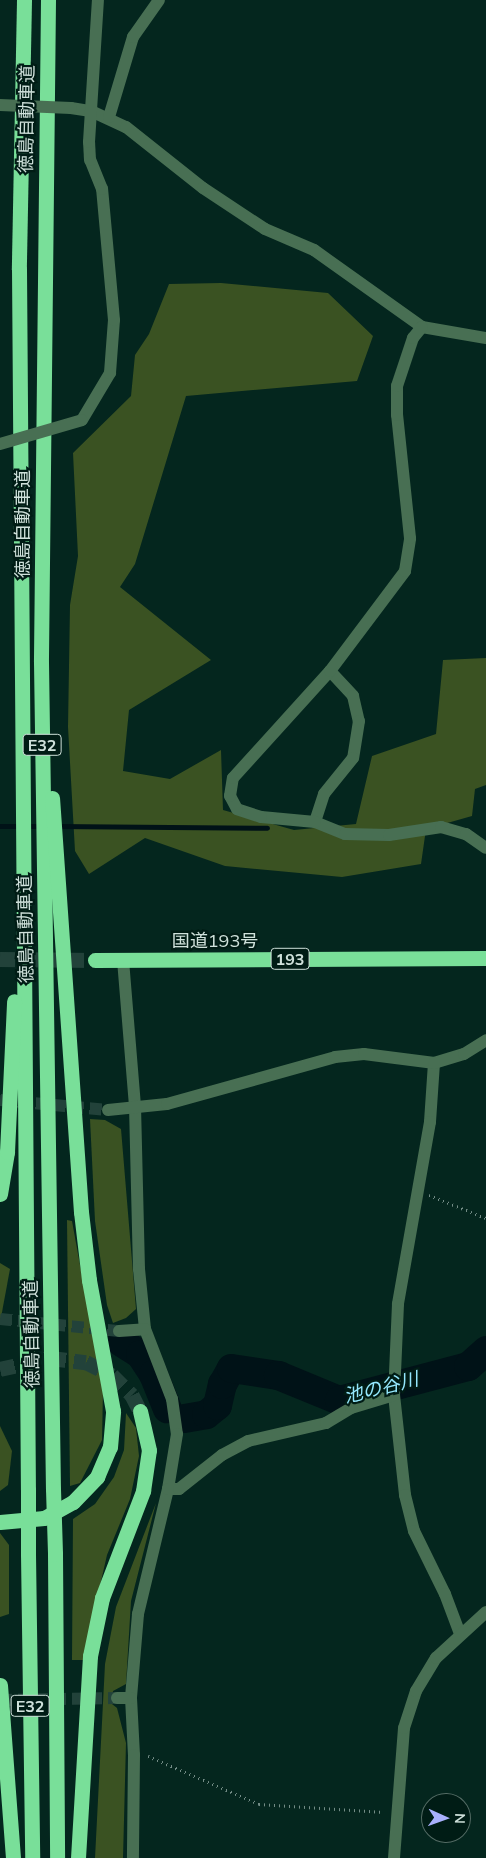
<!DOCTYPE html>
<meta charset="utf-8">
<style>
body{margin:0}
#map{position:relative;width:486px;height:1858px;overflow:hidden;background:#04261e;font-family:Mulish,"Noto Sans JP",sans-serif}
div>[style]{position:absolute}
.forest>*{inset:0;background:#3a5222}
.stream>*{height:5px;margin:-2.5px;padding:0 2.5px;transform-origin:2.5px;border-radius:2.5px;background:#001217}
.river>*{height:29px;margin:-14.5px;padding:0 14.5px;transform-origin:14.5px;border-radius:14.5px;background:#001217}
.minor-tunnel>*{height:12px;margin-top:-6px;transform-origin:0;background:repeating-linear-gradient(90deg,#22423a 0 12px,transparent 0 18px)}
.highway-tunnel>*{height:15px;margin-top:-7.5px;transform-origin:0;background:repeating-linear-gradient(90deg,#22423a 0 15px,transparent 0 23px)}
.path>*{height:3px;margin-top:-1.5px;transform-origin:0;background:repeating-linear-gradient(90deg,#738c86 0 1px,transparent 0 5px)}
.minor>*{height:12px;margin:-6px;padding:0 6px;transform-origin:6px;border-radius:6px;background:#486f53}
.highway>*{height:15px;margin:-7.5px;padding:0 7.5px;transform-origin:7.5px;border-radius:7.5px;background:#79df99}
.minor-bridge>*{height:12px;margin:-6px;padding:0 6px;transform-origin:6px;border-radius:6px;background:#486f53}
.highway-bridge>*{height:15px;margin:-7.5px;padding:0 7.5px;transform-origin:7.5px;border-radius:7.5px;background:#79df99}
span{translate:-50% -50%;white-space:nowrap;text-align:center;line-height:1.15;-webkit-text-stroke:4.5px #001c15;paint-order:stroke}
.shield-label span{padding:1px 4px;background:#001c15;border:1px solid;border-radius:4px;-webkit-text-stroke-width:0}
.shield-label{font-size:16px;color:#cfe1db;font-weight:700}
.street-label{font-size:18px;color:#cfe1db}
.water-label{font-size:19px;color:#94e7fd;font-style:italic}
.north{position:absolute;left:421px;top:1793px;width:50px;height:50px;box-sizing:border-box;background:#001c15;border:1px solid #536b64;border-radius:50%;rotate:92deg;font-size:14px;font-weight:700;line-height:20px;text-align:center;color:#cfe1db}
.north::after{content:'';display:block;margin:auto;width:18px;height:22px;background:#a9b0fc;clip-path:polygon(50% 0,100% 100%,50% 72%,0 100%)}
</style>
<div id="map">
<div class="forest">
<div style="clip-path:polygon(221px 283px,328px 293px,373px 336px,357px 381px,186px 396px,135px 564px,120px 587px,211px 660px,129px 710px,123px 771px,170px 779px,221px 750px,223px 810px,294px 830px,356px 824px,372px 756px,436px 734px,443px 660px,486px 658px,486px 785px,475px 789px,472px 816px,426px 829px,421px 864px,342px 877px,225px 866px,145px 838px,89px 874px,75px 851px,68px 727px,70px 605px,78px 556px,73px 453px,131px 396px,135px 355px,149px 334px,169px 284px)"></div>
<div style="clip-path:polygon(90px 1119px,105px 1120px,121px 1129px,136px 1309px,126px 1318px,113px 1323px,107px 1305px,95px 1221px)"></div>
<div style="clip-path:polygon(67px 1220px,72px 1221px,103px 1391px,102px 1440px,80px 1483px,70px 1486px)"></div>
<div style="clip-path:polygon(0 1263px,10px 1269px,0 1323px)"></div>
<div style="clip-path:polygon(126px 1413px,136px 1428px,139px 1456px,130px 1499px,107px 1555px,83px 1660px,72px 1660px,73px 1519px,95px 1504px,114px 1477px,124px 1450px)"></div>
<div style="clip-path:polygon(0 1426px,12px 1451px,8px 1485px,0 1491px)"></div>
<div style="clip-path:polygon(156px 1503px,131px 1601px,126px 1684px,113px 1691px,112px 1704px,117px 1708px,126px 1743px,123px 1858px,95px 1858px,105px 1664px,116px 1607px)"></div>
<div style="clip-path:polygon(0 1533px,9px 1545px,9px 1614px,0 1617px)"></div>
</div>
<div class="stream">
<div style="left:0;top:826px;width:41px"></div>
<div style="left:55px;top:826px;width:212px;rotate:0.5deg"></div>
</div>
<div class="river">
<div style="left:121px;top:1342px;width:22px;rotate:32deg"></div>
<div style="left:140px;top:1354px;width:24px;rotate:57deg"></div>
<div style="left:153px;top:1374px;width:37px;rotate:68deg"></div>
<div style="left:184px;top:1418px;width:22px;rotate:-10deg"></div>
<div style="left:206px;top:1414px;width:14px;rotate:-39deg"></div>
<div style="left:217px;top:1405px;width:22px;rotate:-77deg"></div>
<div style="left:222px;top:1384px;width:18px;rotate:-61deg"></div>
<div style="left:231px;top:1368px;width:48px;rotate:8.5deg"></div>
<div style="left:278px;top:1375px;width:66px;rotate:22.3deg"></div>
<div style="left:339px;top:1400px;width:133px;rotate:-14.8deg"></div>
<div style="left:468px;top:1366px;width:24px;rotate:-42deg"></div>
</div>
<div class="minor-tunnel">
<div style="left:0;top:1100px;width:108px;rotate:5.3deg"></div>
<div style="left:0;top:1319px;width:120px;rotate:5.8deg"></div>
<div style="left:0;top:1700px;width:117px;rotate:-1deg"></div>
</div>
<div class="highway-tunnel">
<div style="left:0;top:959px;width:95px;rotate:0.6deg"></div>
<div style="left:0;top:1369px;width:52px;rotate:-12.2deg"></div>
<div style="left:51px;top:1358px;width:35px;rotate:7deg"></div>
<div style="left:86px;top:1362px;width:29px;rotate:27deg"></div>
<div style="left:112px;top:1375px;width:28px;rotate:45deg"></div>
<div style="left:132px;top:1395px;width:18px;rotate:63deg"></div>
</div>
<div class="path">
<div style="left:429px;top:1195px;width:61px;rotate:22deg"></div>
<div style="left:148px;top:1756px;width:121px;rotate:23.4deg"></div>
<div style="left:259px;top:1804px;width:125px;rotate:3.7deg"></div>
</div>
<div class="minor">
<div style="left:71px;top:108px;width:20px;rotate:9deg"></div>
<div style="left:91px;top:111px;width:38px;rotate:25deg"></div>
<div style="left:126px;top:127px;width:98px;rotate:38.4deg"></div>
<div style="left:203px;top:188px;width:74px;rotate:33.5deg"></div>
<div style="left:265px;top:229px;width:53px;rotate:23.2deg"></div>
<div style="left:314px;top:250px;width:133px;rotate:35.5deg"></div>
<div style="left:422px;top:327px;width:65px;rotate:9.8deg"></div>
<div style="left:109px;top:117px;width:84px;rotate:-73.3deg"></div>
<div style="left:133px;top:37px;width:45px;rotate:-54.9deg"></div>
<div style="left:82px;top:420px;width:55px;rotate:-59.2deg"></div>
<div style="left:110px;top:373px;width:53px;rotate:-85.7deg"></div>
<div style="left:114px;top:320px;width:132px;rotate:-95.2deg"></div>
<div style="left:102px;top:189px;width:31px;rotate:-112deg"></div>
<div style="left:90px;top:160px;width:18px;rotate:-93deg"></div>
<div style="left:89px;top:142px;width:142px;rotate:-86.4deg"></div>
<div style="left:330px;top:671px;width:34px;rotate:47deg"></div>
<div style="left:353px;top:696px;width:26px;rotate:77deg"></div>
<div style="left:359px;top:721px;width:37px;rotate:99deg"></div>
<div style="left:353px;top:758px;width:46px;rotate:128.9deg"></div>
<div style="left:324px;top:794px;width:29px;rotate:108deg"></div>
<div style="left:315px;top:822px;width:32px;rotate:22deg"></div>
<div style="left:345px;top:834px;width:44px;rotate:1.3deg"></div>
<div style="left:389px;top:835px;width:53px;rotate:-8.7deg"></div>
<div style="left:441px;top:827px;width:26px;rotate:16deg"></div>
<div style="left:466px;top:834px;width:24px;rotate:35deg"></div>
<div style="left:315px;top:822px;width:54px;rotate:-174.7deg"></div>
<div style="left:261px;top:817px;width:25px;rotate:-162deg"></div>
<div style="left:237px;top:809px;width:15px;rotate:-118deg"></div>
<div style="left:230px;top:796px;width:18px;rotate:-81deg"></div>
<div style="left:233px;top:778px;width:144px;rotate:-47.8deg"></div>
<div style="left:330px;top:671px;width:125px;rotate:-53.1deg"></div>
<div style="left:405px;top:571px;width:33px;rotate:-81deg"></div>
<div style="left:410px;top:538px;width:124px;rotate:-96deg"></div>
<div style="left:397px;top:415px;width:29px;rotate:-90deg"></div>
<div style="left:397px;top:386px;width:51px;rotate:-71.6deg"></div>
<div style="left:413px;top:338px;width:14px;rotate:-51deg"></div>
<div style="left:123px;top:960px;width:146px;rotate:85.3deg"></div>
<div style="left:135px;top:1106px;width:163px;rotate:88.6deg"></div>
<div style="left:139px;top:1269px;width:60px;rotate:84.3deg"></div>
<div style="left:145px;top:1329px;width:75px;rotate:68.9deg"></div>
<div style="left:172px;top:1399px;width:35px;rotate:82deg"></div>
<div style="left:177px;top:1434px;width:56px;rotate:99.3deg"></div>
<div style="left:168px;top:1489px;width:129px;rotate:103.5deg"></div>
<div style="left:138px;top:1614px;width:84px;rotate:94.8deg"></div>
<div style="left:131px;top:1698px;width:57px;rotate:87deg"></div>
<div style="left:134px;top:1755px;width:103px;rotate:90.6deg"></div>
<div style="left:434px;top:1063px;width:59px;rotate:93.9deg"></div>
<div style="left:430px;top:1122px;width:185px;rotate:100deg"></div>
<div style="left:398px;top:1304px;width:91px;rotate:92.5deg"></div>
<div style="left:394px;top:1395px;width:101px;rotate:83.7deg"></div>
<div style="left:405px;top:1495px;width:37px;rotate:76deg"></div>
<div style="left:414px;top:1531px;width:70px;rotate:63.8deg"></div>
<div style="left:445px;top:1594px;width:43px;rotate:69.4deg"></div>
<div style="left:108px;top:1110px;width:59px;rotate:-5.8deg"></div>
<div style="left:167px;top:1104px;width:174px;rotate:-15.6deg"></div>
<div style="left:335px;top:1057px;width:29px;rotate:-6deg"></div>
<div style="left:364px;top:1054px;width:71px;rotate:7.3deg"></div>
<div style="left:434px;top:1063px;width:31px;rotate:-17deg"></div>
<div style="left:464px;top:1054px;width:26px;rotate:-32deg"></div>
<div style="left:119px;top:1331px;width:26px;rotate:-4deg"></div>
<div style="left:168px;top:1489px;width:11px"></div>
<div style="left:179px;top:1489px;width:55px;rotate:-38.3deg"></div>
<div style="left:222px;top:1455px;width:30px;rotate:-28deg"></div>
<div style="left:248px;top:1441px;width:80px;rotate:-13deg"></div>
<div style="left:326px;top:1423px;width:29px;rotate:-31deg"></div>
<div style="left:351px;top:1408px;width:45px;rotate:-16.8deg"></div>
<div style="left:117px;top:1698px;width:14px"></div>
<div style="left:394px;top:1858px;width:130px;rotate:-85.6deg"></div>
<div style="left:404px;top:1728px;width:39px;rotate:-72deg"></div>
<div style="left:416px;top:1691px;width:39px;rotate:-59deg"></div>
<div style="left:436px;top:1658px;width:68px;rotate:-42.6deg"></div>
</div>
<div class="highway">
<div style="left:24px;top:0;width:269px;rotate:91.1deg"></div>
<div style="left:19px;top:269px;width:1221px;rotate:89.58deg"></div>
<div style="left:48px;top:0;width:662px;rotate:90.61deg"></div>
<div style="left:41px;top:662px;width:827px;rotate:89.17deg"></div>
<div style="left:95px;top:960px;width:391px;rotate:-0.3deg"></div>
<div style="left:0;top:1194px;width:43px;rotate:-80.5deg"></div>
<div style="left:7px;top:1152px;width:151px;rotate:-87.3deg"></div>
<div style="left:0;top:1522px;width:44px;rotate:-5.2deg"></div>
<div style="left:44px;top:1518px;width:33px;rotate:-29deg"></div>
<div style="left:73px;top:1502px;width:35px;rotate:-46deg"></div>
<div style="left:97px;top:1477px;width:33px;rotate:-67deg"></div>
<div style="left:110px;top:1447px;width:36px;rotate:-85deg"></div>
<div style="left:113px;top:1411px;width:133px;rotate:-100.4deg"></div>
<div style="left:89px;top:1280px;width:68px;rotate:-96.7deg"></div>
<div style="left:81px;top:1212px;width:415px;rotate:-94deg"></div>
<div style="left:28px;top:1554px;width:304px;rotate:89.2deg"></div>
<div style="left:55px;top:1554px;width:304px;rotate:89.6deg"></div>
<div style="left:0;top:1685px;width:173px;rotate:85.7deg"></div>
<div style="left:78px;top:1858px;width:202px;rotate:-86.6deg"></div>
<div style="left:90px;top:1656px;width:59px;rotate:-78.3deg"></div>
<div style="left:102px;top:1598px;width:115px;rotate:-69deg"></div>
<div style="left:143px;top:1491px;width:41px;rotate:-81.7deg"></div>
<div style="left:149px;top:1450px;width:40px;rotate:-103deg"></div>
</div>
<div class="minor-bridge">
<div style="left:0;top:105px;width:71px;rotate:2.4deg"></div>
<div style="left:0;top:444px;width:85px;rotate:-16.3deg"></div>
</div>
<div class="highway-bridge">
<div style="left:53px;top:1489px;width:65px;rotate:88.2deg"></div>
<div style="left:28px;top:1554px;width:64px;rotate:-90deg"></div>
</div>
<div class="shield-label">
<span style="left:42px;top:745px">E32</span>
<span style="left:290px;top:959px">193</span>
<span style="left:30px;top:1706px">E32</span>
</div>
<div class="street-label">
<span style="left:27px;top:119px;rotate:-89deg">徳島自動車道</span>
<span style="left:23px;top:524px;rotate:-90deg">徳島自動車道</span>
<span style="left:26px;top:929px;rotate:-91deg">徳島自動車道</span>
<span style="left:215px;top:941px">国道193号</span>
<span style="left:32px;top:1334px;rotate:-91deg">徳島自動車道</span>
</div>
<div class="water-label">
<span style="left:381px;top:1388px;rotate:-14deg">池の谷川</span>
</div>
<div class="north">N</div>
</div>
